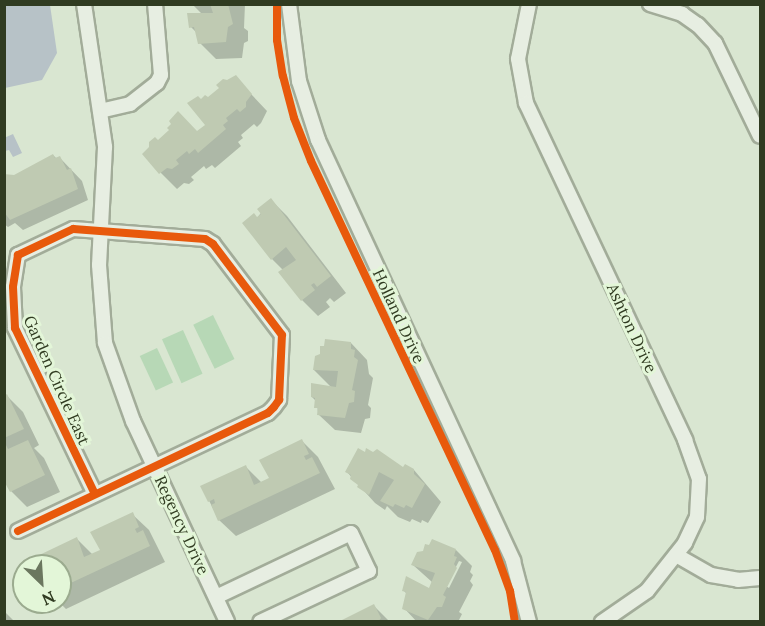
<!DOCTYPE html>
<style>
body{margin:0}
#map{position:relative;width:765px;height:626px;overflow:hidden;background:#d9e6d1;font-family:Lora,serif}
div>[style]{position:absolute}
.green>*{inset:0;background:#b7d8b6;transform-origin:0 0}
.water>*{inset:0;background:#b7c2c7}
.shadow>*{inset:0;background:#0003}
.building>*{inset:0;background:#bfcab2}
.roads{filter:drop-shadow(2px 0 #a2ac99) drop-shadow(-2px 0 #a2ac99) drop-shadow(0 2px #a2ac99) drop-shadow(0 -2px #a2ac99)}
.minor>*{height:14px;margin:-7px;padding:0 7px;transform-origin:7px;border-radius:7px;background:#e7eee2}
.cycleway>*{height:8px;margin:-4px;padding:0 4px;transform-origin:4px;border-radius:4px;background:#e8590c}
span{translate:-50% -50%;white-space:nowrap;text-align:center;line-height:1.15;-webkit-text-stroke:6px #e3f6d8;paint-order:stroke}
.street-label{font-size:16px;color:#303b21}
.frame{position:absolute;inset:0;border:6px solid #303b21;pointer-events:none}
.north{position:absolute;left:12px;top:554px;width:60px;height:60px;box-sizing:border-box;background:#e3f6d8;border:2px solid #9bab8f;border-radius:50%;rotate:155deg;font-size:16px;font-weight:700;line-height:24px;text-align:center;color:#303b21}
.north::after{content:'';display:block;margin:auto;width:21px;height:27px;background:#6b775f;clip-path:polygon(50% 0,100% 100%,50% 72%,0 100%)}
</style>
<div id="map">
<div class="green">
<div style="left:213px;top:315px;width:49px;height:22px;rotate:64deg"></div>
<div style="left:183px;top:330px;width:48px;height:23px;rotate:66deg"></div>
<div style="left:157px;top:348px;width:38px;height:19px;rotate:65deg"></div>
</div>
<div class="water">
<div style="clip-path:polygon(4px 5px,50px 5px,57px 53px,42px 80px,5px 88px)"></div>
<div style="clip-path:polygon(13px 134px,22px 153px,13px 157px,9px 150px,5px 151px,4px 138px)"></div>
</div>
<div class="shadow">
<div style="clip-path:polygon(192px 4px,245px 4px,244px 28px,248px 31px,248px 41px,244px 43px,242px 58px,216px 59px,200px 43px,197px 33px,191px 27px,202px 14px)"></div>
<div style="clip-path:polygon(235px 77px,267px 111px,261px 123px,257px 127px,254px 124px,241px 135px,243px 138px,238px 142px,241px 146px,215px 168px,212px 165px,206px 169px,204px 166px,191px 177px,194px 180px,189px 184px,184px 183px,177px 189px,161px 173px,158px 141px,198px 133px,207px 125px,201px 101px,208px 99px)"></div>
<div style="clip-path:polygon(53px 155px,57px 159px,60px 158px,82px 181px,88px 200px,23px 230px,15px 223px,8px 227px,4px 224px,4px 175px,15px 177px)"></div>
<div style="clip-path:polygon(271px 200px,287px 216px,346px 293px,334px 302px,330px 298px,326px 302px,330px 307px,318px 316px,302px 300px,280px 272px,283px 270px,272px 259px,257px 218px)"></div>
<div style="clip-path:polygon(351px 343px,367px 360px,369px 374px,373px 378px,368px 405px,371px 408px,370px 418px,365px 419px,361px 433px,335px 430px,318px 414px,317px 402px,312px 397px,332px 388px,314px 370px)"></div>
<div style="clip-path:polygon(7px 396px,23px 412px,39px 445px,34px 448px,44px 458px,60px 492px,27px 507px,11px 491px,4px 478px,4px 397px)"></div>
<div style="clip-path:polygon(302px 441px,318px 457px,335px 489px,236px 536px,219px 520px,202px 487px,246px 467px,262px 483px,271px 478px)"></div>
<div style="clip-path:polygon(404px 469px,414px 470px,441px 502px,428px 523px,422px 520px,421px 523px,412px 519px,410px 522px,398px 517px,387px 506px,385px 510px,375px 503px,347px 472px)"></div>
<div style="clip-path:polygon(132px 514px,149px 530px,165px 562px,66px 609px,59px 602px,60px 566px,36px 566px,77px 539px,93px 555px,102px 551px)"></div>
<div style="clip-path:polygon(evenodd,456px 550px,472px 566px,470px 572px,473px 575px,470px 581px,473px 585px,459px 612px,462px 614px,458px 622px,417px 622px,404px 608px,407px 594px,403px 590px,430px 590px,432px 582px,413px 565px,456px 550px,459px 561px,462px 562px,449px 588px,446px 586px,459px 561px)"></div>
<div style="clip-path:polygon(374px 606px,390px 622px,341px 622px)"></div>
<div style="clip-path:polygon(4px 611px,15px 622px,4px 622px)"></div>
</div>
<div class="building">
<div style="clip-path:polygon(210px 4px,228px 4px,233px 24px,228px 27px,226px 42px,198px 44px,194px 27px,189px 28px,187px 13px,213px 13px)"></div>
<div style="clip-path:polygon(236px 75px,252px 94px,246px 102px,246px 107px,240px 112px,237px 109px,226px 118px,228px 121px,223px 125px,226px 129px,198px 153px,195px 149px,189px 154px,187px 151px,176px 160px,179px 164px,172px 169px,167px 168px,159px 174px,142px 154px,149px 147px,149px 142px,155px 137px,158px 140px,169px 130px,167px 128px,171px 124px,169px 121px,178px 111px,197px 131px,205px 125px,187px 103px,198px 96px,201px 99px,205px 95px,208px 97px,219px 88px,216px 85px,223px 79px,227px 80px)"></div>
<div style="clip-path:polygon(53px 154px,55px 158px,60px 156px,67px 170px,71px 168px,78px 189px,10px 220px,4px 212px,4px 174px,14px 175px)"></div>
<div style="clip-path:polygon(271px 198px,331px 276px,317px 287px,314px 283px,311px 285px,315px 290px,301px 301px,278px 272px,296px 260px,286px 247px,271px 260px,242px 223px,254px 213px,257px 217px,261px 214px,257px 209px)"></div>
<div style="clip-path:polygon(325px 339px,351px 342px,351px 349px,355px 350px,354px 357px,358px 360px,352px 390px,355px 391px,354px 402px,349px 403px,345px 418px,317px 415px,318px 408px,314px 408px,315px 398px,311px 397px,311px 383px,336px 387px,338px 371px,313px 370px,315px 356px,320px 354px,320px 346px,324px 346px)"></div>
<div style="clip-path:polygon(7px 394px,24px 429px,4px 438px,4px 396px)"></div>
<div style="clip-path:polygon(302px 439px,309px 454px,304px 456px,306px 460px,312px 457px,320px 473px,218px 521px,211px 505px,215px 503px,214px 499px,208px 502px,200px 486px,246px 465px,254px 485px,269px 478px,259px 460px)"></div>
<div style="clip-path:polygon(28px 440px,45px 475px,10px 492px,4px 481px,4px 441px,8px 449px)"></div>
<div style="clip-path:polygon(358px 448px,365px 452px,366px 448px,373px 452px,377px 449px,403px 467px,405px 464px,414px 469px,414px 474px,425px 484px,412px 508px,406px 505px,404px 508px,395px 504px,393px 507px,380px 501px,394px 480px,379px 472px,369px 495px,357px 487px,358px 485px,350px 479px,351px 475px,345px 472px)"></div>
<div style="clip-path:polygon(133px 512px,139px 527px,135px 529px,137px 533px,143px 530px,150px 546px,60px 588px,60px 566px,34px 566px,31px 559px,77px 537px,84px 557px,100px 550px,90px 532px)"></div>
<div style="clip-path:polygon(432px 539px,456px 549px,454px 556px,457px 557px,454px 564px,457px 568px,443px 595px,446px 597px,442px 607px,437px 607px,428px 620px,402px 609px,406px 592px,402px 591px,406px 576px,429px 588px,435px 573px,411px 565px,417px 552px,423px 551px,425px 544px,429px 545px)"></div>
<div style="clip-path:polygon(374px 604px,381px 618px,378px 622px,338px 622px)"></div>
</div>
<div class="roads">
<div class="minor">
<div style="left:84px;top:4px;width:145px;rotate:81.6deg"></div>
<div style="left:105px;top:147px;width:118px;rotate:92.9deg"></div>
<div style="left:99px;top:265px;width:78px;rotate:85.6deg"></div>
<div style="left:105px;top:343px;width:83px;rotate:70.3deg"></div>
<div style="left:133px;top:421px;width:222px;rotate:64.9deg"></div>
<div style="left:289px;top:4px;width:78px;rotate:82.6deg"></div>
<div style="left:299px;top:81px;width:62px;rotate:72.1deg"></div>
<div style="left:318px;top:140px;width:464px;rotate:65.1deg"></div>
<div style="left:513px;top:561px;width:63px;rotate:75.3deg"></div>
<div style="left:529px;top:4px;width:56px;rotate:101.3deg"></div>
<div style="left:518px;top:59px;width:45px;rotate:79.7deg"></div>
<div style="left:526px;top:103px;width:373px;rotate:64.7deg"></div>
<div style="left:685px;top:440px;width:41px;rotate:70.3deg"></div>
<div style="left:699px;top:479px;width:38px;rotate:93deg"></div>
<div style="left:697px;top:517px;width:29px;rotate:115deg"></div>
<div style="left:685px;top:543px;width:61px;rotate:128.4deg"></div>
<div style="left:647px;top:591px;width:55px;rotate:145.4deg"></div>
<div style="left:650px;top:4px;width:34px;rotate:17deg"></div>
<div style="left:682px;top:14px;width:19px;rotate:35deg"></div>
<div style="left:698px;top:25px;width:25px;rotate:47deg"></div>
<div style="left:715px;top:43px;width:103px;rotate:64.2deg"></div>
<div style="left:100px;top:111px;width:31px;rotate:-13deg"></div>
<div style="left:130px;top:104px;width:34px;rotate:-38deg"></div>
<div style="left:157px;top:83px;width:9px;rotate:-63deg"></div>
<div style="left:161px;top:75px;width:71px;rotate:-94.8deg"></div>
<div style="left:18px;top:531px;width:276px;rotate:-25.3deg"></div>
<div style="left:268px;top:413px;width:8px;rotate:-45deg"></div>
<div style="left:274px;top:407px;width:9px;rotate:-54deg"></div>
<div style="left:279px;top:400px;width:65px;rotate:-87.4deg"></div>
<div style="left:282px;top:335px;width:114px;rotate:-127.2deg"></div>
<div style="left:213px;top:244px;width:9px;rotate:-148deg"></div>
<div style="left:205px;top:239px;width:132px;rotate:-175.7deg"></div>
<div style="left:73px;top:229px;width:61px;rotate:154.7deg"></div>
<div style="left:18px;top:255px;width:32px;rotate:99deg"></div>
<div style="left:13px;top:287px;width:41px;rotate:87.2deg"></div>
<div style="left:15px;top:328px;width:184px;rotate:64.3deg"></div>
<div style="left:676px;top:555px;width:40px;rotate:29.7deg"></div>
<div style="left:711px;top:575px;width:27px;rotate:10deg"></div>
<div style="left:738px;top:580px;width:22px;rotate:-5deg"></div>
<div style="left:216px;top:597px;width:149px;rotate:-25.4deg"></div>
<div style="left:351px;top:533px;width:42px;rotate:64.7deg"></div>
<div style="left:369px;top:571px;width:120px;rotate:154.9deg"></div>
</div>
</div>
<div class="cycleway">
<div style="left:277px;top:4px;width:36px;rotate:90deg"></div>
<div style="left:277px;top:40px;width:36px;rotate:81deg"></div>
<div style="left:283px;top:76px;width:43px;rotate:75.3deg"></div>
<div style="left:294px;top:118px;width:46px;rotate:68.4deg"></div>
<div style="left:311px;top:161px;width:430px;rotate:64.7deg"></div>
<div style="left:495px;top:550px;width:44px;rotate:69.9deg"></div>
<div style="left:510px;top:591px;width:31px;rotate:81deg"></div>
<div style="left:18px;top:531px;width:276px;rotate:-25.3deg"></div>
<div style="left:268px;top:413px;width:8px;rotate:-45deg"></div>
<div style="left:274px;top:407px;width:9px;rotate:-54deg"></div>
<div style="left:279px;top:400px;width:65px;rotate:-87.4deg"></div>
<div style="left:282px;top:335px;width:114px;rotate:-127.2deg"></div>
<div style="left:213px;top:244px;width:9px;rotate:-148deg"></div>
<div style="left:205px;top:239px;width:132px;rotate:-175.7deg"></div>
<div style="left:73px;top:229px;width:61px;rotate:154.7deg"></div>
<div style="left:18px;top:255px;width:32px;rotate:99deg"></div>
<div style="left:13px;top:287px;width:41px;rotate:87.2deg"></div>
<div style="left:15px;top:328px;width:184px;rotate:64.3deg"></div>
</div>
<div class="street-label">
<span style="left:399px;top:316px;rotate:65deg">Holland Drive</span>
<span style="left:632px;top:328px;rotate:65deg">Ashton Drive</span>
<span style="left:57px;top:380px;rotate:66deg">Garden Circle East</span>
<span style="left:182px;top:525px;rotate:65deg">Regency Drive</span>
</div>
<div class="frame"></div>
<div class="north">N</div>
</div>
